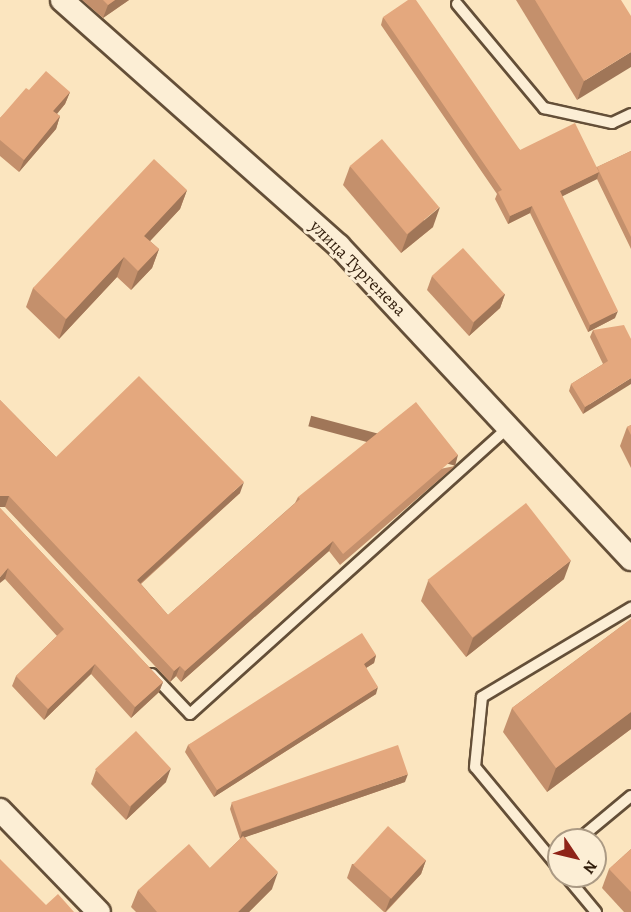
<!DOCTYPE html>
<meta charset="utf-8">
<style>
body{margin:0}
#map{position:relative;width:631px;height:912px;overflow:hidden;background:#fbe5bf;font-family:Alegreya,serif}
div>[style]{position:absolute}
.roads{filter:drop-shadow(2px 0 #644f38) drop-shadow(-2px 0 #644f38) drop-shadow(0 2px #644f38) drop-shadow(0 -2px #644f38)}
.service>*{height:10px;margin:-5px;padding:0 5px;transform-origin:5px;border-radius:5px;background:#fceed5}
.minor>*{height:22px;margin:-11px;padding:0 11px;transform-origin:11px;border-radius:11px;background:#fceed5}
.wall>*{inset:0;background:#c4906c}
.shaded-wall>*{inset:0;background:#a07658;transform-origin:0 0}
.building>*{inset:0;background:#e4a87e;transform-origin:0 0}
span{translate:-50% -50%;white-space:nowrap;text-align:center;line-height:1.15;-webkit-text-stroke:6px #fceed5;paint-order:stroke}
.street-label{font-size:18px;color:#311d0b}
.north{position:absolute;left:547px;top:828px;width:60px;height:60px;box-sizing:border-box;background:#fceed5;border:2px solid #ab9a84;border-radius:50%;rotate:125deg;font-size:16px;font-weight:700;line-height:24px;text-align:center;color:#311d0b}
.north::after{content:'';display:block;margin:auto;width:21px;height:27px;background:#8f2418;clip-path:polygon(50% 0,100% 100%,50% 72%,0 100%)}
</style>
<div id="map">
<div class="roads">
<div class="service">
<div style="left:457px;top:4px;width:136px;rotate:50.1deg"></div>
<div style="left:544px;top:108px;width:70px;rotate:12.4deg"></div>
<div style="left:612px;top:123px;width:21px;rotate:-25deg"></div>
<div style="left:152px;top:674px;width:55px;rotate:46.5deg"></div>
<div style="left:190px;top:714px;width:431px;rotate:-42deg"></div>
<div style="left:578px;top:840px;width:69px;rotate:-39.7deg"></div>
<div style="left:559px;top:868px;width:131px;rotate:-129.7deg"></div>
<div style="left:475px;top:767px;width:70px;rotate:-84.3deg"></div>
<div style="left:482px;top:697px;width:174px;rotate:-30.9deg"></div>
<div style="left:566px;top:876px;width:47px;rotate:50.2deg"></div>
</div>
<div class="minor">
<div style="left:62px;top:0;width:370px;rotate:41.6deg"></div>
<div style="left:339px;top:246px;width:428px;rotate:47deg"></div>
<div style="left:0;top:810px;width:142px;rotate:45.9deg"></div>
</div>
</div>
<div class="wall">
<div style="clip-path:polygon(82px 0,129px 0,103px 18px)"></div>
<div style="clip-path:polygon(516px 0,621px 0,577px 100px)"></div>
<div style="clip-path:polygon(383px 17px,520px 150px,597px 167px,631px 151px,631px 249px,597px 179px,562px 196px,615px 318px,588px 332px,530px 213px,508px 224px,495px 199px,497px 194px,381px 25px)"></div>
<div style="clip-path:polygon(29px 90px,70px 92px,65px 104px,57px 114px,60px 116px,56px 129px,19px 172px,0 156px,0 118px)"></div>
<div style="clip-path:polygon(350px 166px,433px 227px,401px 253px,343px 185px)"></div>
<div style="clip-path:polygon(187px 190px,180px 209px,150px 241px,159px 249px,152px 268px,131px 290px,117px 277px,59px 339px,26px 307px,33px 288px)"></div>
<div style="clip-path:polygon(432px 276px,505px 294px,500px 308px,469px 336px,427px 290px)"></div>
<div style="clip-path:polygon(593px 330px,631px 339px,583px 414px,569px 391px,571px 384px,603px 364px,590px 337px)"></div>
<div style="clip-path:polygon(0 400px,56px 457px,240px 493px,141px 584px,168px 615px,295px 503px,298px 497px,455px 466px,340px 565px,329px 551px,181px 682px,176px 676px,170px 682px,5px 507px)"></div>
<div style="clip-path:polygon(631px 425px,631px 468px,620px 446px,627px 427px)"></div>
<div style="clip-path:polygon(0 508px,163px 682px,159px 692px,131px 718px,91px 674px,44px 720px,12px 686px,16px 676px,57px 636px,5px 579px)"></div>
<div style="clip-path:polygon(564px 579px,466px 657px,421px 601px,428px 581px)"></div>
<div style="clip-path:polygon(631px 619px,631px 729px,547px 792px,503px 732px,512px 708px)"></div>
<div style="clip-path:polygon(376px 655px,374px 663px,366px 668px,376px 694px,214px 797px,185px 752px,188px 745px)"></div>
<div style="clip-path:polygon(96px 770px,166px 782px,126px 820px,91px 784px)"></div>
<div style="clip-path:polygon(405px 782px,245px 837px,272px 889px,249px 912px,136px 912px,131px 907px,138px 890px,210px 868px,240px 839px,230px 809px,232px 802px)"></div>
<div style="clip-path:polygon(631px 849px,631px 912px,624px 912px,602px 888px,609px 869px)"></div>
<div style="clip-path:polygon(426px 860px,421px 874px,386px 912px,384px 912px,347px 878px,352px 864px)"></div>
</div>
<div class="shaded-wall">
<div style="clip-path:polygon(115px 0,129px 0,103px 18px,108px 5px)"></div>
<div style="clip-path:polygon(631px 52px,631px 67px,577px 100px,584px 81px)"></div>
<div style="clip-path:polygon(70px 92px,65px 104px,49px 123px,53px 111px)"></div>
<div style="clip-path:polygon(60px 116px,56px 129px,19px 172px,24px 160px)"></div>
<div style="clip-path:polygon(599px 172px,597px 179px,557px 199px,560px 191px)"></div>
<div style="clip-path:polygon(187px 190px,180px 209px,137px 255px,144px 236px)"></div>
<div style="clip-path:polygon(532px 206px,530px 213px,508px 224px,510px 216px)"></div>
<div style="clip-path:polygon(440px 207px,433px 227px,401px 253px,408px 234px)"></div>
<div style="clip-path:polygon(159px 249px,152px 268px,131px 290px,138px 271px)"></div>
<div style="clip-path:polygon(124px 257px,117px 277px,59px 339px,66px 319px)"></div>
<div style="clip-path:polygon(505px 294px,500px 308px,469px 336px,474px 322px)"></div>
<div style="clip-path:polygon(618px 311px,615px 318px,588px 332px,590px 325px)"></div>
<div style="clip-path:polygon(631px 378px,631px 384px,583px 414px,585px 407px)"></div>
<div style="left:458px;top:455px;width:11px;height:152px;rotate:105deg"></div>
<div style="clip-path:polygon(244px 482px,240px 493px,133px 590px,137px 580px)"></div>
<div style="clip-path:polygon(0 496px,9px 496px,5px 507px,0 507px)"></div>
<div style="clip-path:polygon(333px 541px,329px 551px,181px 682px,185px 671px)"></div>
<div style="clip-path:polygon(571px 560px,564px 579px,466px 657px,473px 638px)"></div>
<div style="clip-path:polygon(8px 568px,5px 579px,0 583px,0 577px)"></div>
<div style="clip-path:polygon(376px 655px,374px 663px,361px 671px,364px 664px)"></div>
<div style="clip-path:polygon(95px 664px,91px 674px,44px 720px,48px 709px)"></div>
<div style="clip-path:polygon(180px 666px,176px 676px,170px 682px,174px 671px)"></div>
<div style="clip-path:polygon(163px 682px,159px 692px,131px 718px,135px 707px)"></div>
<div style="clip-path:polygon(378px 687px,376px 694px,214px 797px,217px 790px)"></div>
<div style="clip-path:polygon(631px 712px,631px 729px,547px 792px,556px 768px)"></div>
<div style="clip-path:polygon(171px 768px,166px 782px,126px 820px,131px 806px)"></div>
<div style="clip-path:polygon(408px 774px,405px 782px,240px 839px,242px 832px)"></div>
<div style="clip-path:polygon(426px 860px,421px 874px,385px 912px,390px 899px)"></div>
<div style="clip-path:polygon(278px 872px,272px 889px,249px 912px,238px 912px)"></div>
</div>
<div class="building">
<div style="clip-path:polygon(103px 0,115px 0,108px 5px)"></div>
<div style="clip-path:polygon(408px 0,416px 0,520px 150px,575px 123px,599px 172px,560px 191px,618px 311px,590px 325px,532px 206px,510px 216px,498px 192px,502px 190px,383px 17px)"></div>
<div style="clip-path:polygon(535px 0,621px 0,631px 16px,631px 52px,584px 81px)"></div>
<div style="clip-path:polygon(46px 71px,70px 92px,53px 111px,60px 116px,24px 160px,0 140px,0 118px,26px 88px,29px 90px)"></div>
<div style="left:382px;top:139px;width:89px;height:42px;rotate:50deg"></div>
<div style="clip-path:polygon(631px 151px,631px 237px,597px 167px)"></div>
<div style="clip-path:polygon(154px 159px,187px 190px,144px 236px,159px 249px,138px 271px,124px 257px,66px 319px,33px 288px)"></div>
<div style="left:463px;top:248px;width:62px;height:42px;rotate:48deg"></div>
<div style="clip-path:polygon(624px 325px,631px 339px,631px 378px,585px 407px,571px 384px,608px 361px,593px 330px)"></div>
<div style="clip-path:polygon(139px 376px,244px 482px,137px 580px,168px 615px,300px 499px,298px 497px,416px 402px,458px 455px,343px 554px,333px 541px,185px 671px,180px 666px,174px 671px,9px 496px,0 496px,0 400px,56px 457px)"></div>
<div style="clip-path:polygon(631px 425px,631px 435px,627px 427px)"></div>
<div style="left:526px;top:503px;width:73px;height:125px;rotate:52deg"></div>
<div style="clip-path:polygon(0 508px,163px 682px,135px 707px,95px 664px,48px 709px,16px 676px,64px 629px,8px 568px,0 577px)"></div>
<div style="clip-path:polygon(631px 619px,631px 712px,556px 768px,512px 708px)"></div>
<div style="clip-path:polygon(362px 633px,376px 655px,364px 664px,378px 687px,217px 790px,188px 745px)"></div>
<div style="left:136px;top:731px;width:51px;height:56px;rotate:47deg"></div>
<div style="left:398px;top:745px;width:31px;height:176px;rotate:71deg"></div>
<div style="left:388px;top:826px;width:51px;height:52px;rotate:42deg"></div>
<div style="clip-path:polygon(243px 836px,278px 872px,238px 912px,157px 912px,138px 890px,189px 844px,210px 868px)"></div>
<div style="clip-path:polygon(631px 849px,631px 892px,609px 869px)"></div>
<div style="clip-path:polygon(0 859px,46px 905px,58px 894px,74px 912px,0 912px)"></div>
</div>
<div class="street-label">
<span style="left:358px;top:268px;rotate:45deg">улица Тургенева</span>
</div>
<div class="north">N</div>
</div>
